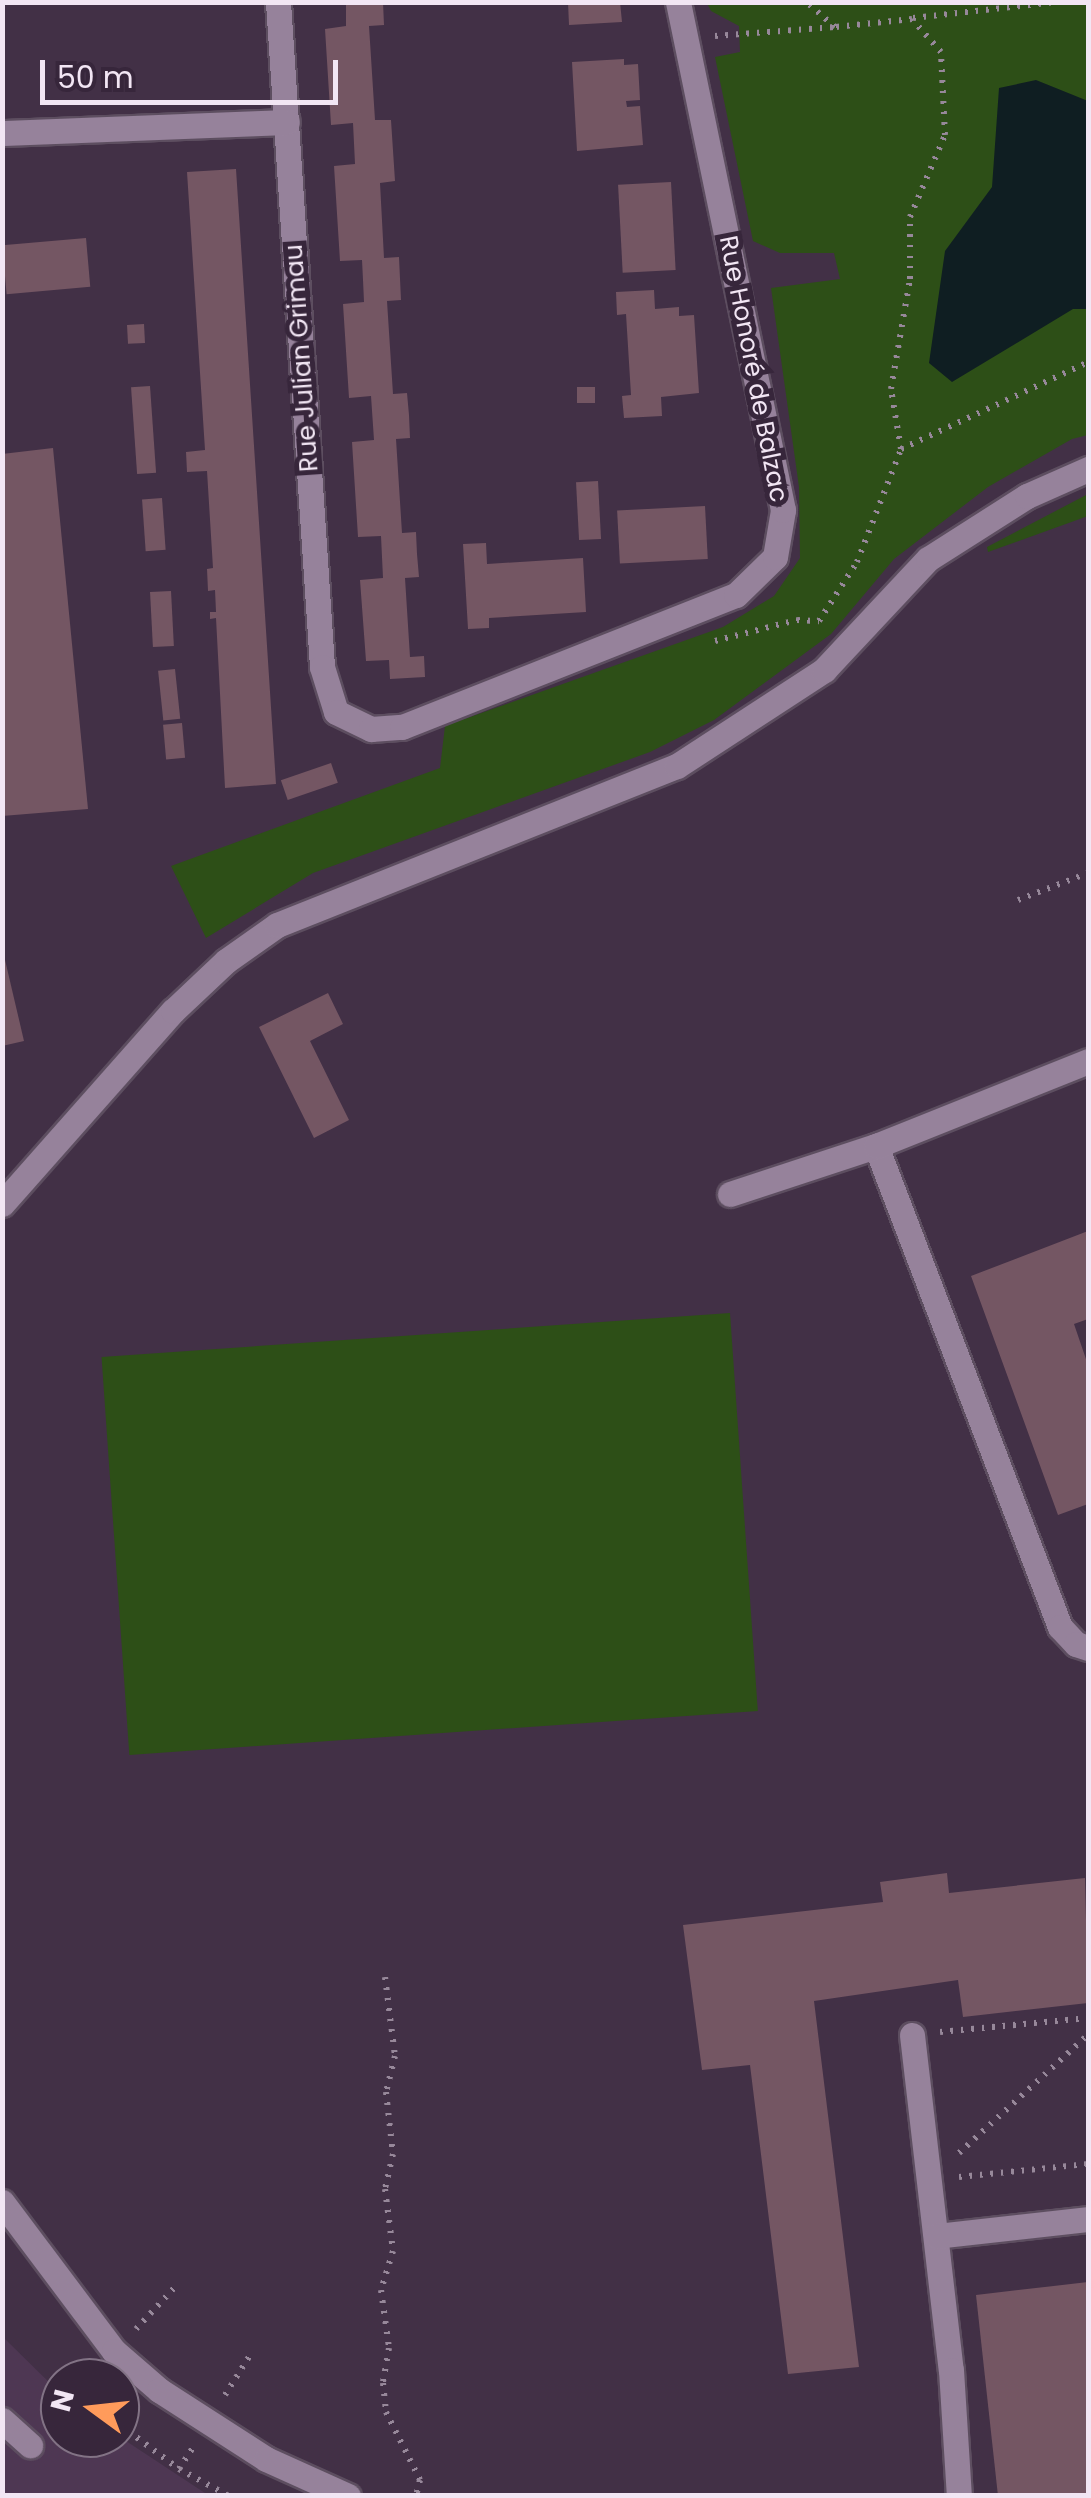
<!DOCTYPE html>
<meta charset="utf-8">
<style>
body{margin:0}
#map{position:relative;width:1091px;height:2498px;overflow:hidden;background:#423046;font-family:Poppins,sans-serif}
div>[style]{position:absolute}
.built>*{inset:0;background:#4e3753}
.green>*{inset:0;background:#2d4f17;transform-origin:0 0}
.water>*{inset:0;background:#0f1e22}
.building>*{inset:0;background:#745663;transform-origin:0 0}
.path>*{height:6px;margin-top:-3px;transform-origin:0;background:repeating-linear-gradient(90deg,#97889a 0 2.5px,transparent 0 10.5px)}
.roads{filter:drop-shadow(2px 0 #5d4e60) drop-shadow(-2px 0 #5d4e60) drop-shadow(0 2px #5d4e60) drop-shadow(0 -2px #5d4e60)}
.minor>*{height:25px;margin:-12.5px;padding:0 12.5px;transform-origin:12.5px;border-radius:12.5px;background:#96829b}
span{translate:-50% -50%;white-space:nowrap;text-align:center;line-height:1.15;-webkit-text-stroke:10px #37263b;paint-order:stroke}
.street-label{font-size:25px;color:#f2e6f4}
.frame{position:absolute;inset:0;border:5px solid #f2e6f4;pointer-events:none}
.north{position:absolute;left:40px;top:2358px;width:100px;height:100px;box-sizing:border-box;background:#37263b;border:2px solid #827385;border-radius:50%;rotate:285deg;font-size:28px;font-weight:700;line-height:40px;text-align:center;color:#f2e6f4}
.north::after{content:'';display:block;margin:auto;width:35px;height:45px;background:#ff9b5b;clip-path:polygon(50% 0,100% 100%,50% 72%,0 100%)}
.scale{position:absolute;left:40px;top:60px;width:298px;height:45px;box-sizing:border-box;border:5px solid #f2e6f4;border-top:0;padding-left:12px;font-size:30px;line-height:35px;white-space:nowrap;color:#f2e6f4;-webkit-text-stroke:8px #37263b;paint-order:stroke}
</style>
<div id="map">
<div class="built">
<div style="clip-path:polygon(2px 2336px,60px 2393px,60px 2438px,120px 2437px,208px 2495px,3px 2495px)"></div>
</div>
<div class="green">
<div style="clip-path:polygon(707px 3px,1088px 3px,1088px 435px,1072px 439px,988px 487px,894px 559px,831px 634px,714px 720px,650px 752px,313px 873px,206px 938px,171px 866px,440px 768px,445px 726px,723px 627px,774px 596px,800px 558px,799px 487px,771px 288px,840px 279px,834px 253px,780px 253px,753px 241px,715px 57px,740px 52px,739px 26px,711px 11px)"></div>
<div style="clip-path:polygon(1088px 494px,1088px 516px,988px 552px,987px 547px)"></div>
<div style="left:730px;top:1313px;width:399px;height:630px;rotate:86deg"></div>
</div>
<div class="water">
<div style="clip-path:polygon(1036px 80px,1088px 101px,1088px 309px,1073px 309px,952px 382px,929px 363px,945px 251px,992px 187px,999px 88px)"></div>
</div>
<div class="building">
<div style="clip-path:polygon(346px 2px,383px 2px,384px 25px,369px 26px,375px 120px,391px 120px,395px 181px,380px 183px,384px 258px,399px 257px,401px 300px,387px 301px,393px 394px,407px 393px,409px 415px,410px 438px,396px 439px,402px 533px,416px 532px,417px 554px,419px 577px,405px 578px,410px 657px,424px 656px,425px 677px,390px 679px,389px 660px,366px 661px,360px 580px,383px 578px,381px 536px,358px 537px,352px 442px,374px 440px,371px 396px,349px 398px,343px 304px,364px 302px,363px 280px,362px 260px,340px 261px,334px 166px,355px 164px,353px 123px,331px 125px,325px 29px,346px 26px)"></div>
<div style="clip-path:polygon(568px 2px,620px 2px,622px 22px,569px 25px)"></div>
<div style="clip-path:polygon(624px 59px,624px 65px,638px 64px,640px 100px,626px 101px,627px 107px,640px 106px,643px 145px,577px 151px,572px 62px)"></div>
<div style="clip-path:polygon(236px 169px,276px 784px,225px 788px,216px 618px,210px 619px,210px 612px,216px 612px,215px 590px,208px 591px,207px 569px,213px 568px,207px 471px,187px 472px,186px 452px,205px 450px,187px 172px)"></div>
<div style="left:671px;top:182px;width:88px;height:53px;rotate:87deg"></div>
<div style="left:86px;top:238px;width:49px;height:84px;rotate:85deg"></div>
<div style="clip-path:polygon(654px 290px,655px 309px,679px 307px,679px 316px,694px 315px,699px 393px,661px 397px,662px 416px,624px 418px,622px 396px,631px 395px,626px 314px,617px 315px,616px 292px)"></div>
<div style="left:144px;top:324px;width:19px;height:17px;rotate:87deg"></div>
<div style="left:150px;top:386px;width:87px;height:19px;rotate:86deg"></div>
<div style="left:577px;top:387px;width:18px;height:16px"></div>
<div style="clip-path:polygon(53px 448px,88px 809px,2px 816px,2px 454px)"></div>
<div style="left:598px;top:481px;width:58px;height:22px;rotate:87deg"></div>
<div style="left:162px;top:498px;width:52px;height:20px;rotate:86deg"></div>
<div style="left:705px;top:506px;width:53px;height:88px;rotate:87deg"></div>
<div style="clip-path:polygon(486px 543px,487px 564px,583px 558px,586px 612px,489px 618px,489px 628px,468px 629px,463px 544px)"></div>
<div style="left:171px;top:591px;width:55px;height:21px;rotate:87deg"></div>
<div style="left:175px;top:669px;width:50px;height:17px;rotate:84deg"></div>
<div style="left:182px;top:723px;width:35px;height:19px;rotate:85deg"></div>
<div style="left:331px;top:763px;width:21px;height:53px;rotate:71deg"></div>
<div style="clip-path:polygon(2px 947px,24px 1041px,2px 1046px)"></div>
<div style="clip-path:polygon(328px 993px,343px 1024px,310px 1041px,349px 1120px,314px 1138px,259px 1027px)"></div>
<div style="clip-path:polygon(1088px 1231px,1088px 1319px,1074px 1324px,1088px 1365px,1088px 1504px,1058px 1515px,971px 1276px)"></div>
<div style="clip-path:polygon(947px 1873px,949px 1893px,1085px 1878px,1088px 2003px,963px 2017px,958px 1980px,814px 2001px,859px 2367px,788px 2374px,750px 2065px,702px 2070px,683px 1925px,883px 1902px,880px 1882px)"></div>
<div style="clip-path:polygon(1088px 2282px,1088px 2496px,998px 2496px,976px 2295px)"></div>
</div>
<div class="path">
<div style="left:913px;top:18px;width:144px;rotate:-6.4deg"></div>
<div style="left:715px;top:36px;width:120px;rotate:-4.3deg"></div>
<div style="left:835px;top:27px;width:38px;rotate:-139deg"></div>
<div style="left:901px;top:449px;width:206px;rotate:-24.9deg"></div>
<div style="left:819px;top:621px;width:70px;rotate:-57.2deg"></div>
<div style="left:857px;top:562px;width:121px;rotate:-68.7deg"></div>
<div style="left:901px;top:449px;width:61px;rotate:-99.5deg"></div>
<div style="left:891px;top:389px;width:112px;rotate:-80.2deg"></div>
<div style="left:910px;top:279px;width:62px;rotate:-90deg"></div>
<div style="left:910px;top:217px;width:89px;rotate:-66.9deg"></div>
<div style="left:945px;top:135px;width:83px;rotate:-92.8deg"></div>
<div style="left:941px;top:52px;width:44px;rotate:-131.3deg"></div>
<div style="left:912px;top:19px;width:77px;rotate:174.1deg"></div>
<div style="left:715px;top:641px;width:85px;rotate:-14.4deg"></div>
<div style="left:797px;top:620px;width:22px;rotate:3deg"></div>
<div style="left:1018px;top:900px;width:75px;rotate:-21.1deg"></div>
<div style="left:385px;top:1977px;width:80px;rotate:82.8deg"></div>
<div style="left:395px;top:2056px;width:37px;rotate:104deg"></div>
<div style="left:386px;top:2092px;width:62px;rotate:83.6deg"></div>
<div style="left:393px;top:2154px;width:36px;rotate:103deg"></div>
<div style="left:385px;top:2189px;width:63px;rotate:82.6deg"></div>
<div style="left:393px;top:2251px;width:41px;rotate:107.1deg"></div>
<div style="left:381px;top:2290px;width:59px;rotate:82.1deg"></div>
<div style="left:389px;top:2348px;width:36px;rotate:100deg"></div>
<div style="left:383px;top:2383px;width:29px;rotate:84deg"></div>
<div style="left:386px;top:2412px;width:76px;rotate:63.4deg"></div>
<div style="left:420px;top:2480px;width:16px;rotate:104deg"></div>
<div style="left:940px;top:2032px;width:149px;rotate:-5.4deg"></div>
<div style="left:959px;top:2153px;width:175px;rotate:-42.5deg"></div>
<div style="left:959px;top:2177px;width:130px;rotate:-5.8deg"></div>
<div style="left:136px;top:2329px;width:59px;rotate:-47.1deg"></div>
<div style="left:225px;top:2395px;width:51px;rotate:-57.9deg"></div>
<div style="left:120px;top:2425px;width:74px;rotate:36.7deg"></div>
<div style="left:179px;top:2469px;width:24px;rotate:-57deg"></div>
<div style="left:179px;top:2469px;width:57px;rotate:28.4deg"></div>
</div>
<div class="roads">
<div class="minor">
<div style="left:278px;top:2px;width:666px;rotate:86.21deg"></div>
<div style="left:322px;top:667px;width:47px;rotate:72.7deg"></div>
<div style="left:336px;top:712px;width:39px;rotate:26deg"></div>
<div style="left:371px;top:729px;width:31px;rotate:-4deg"></div>
<div style="left:402px;top:727px;width:359px;rotate:-21.6deg"></div>
<div style="left:736px;top:595px;width:54px;rotate:-44.3deg"></div>
<div style="left:775px;top:557px;width:48px;rotate:-80.3deg"></div>
<div style="left:783px;top:510px;width:519px;rotate:-101.68deg"></div>
<div style="left:2px;top:133px;width:285px;rotate:-2.2deg"></div>
<div style="left:876px;top:1146px;width:515px;rotate:69.07deg"></div>
<div style="left:1060px;top:1627px;width:23px;rotate:47deg"></div>
<div style="left:1076px;top:1644px;width:13px;rotate:18deg"></div>
<div style="left:730px;top:1194px;width:154px;rotate:-18.2deg"></div>
<div style="left:876px;top:1146px;width:228px;rotate:-21.8deg"></div>
<div style="left:2px;top:1204px;width:258px;rotate:-48.5deg"></div>
<div style="left:173px;top:1011px;width:73px;rotate:-43.3deg"></div>
<div style="left:226px;top:961px;width:62px;rotate:-35.2deg"></div>
<div style="left:277px;top:925px;width:430px;rotate:-21.7deg"></div>
<div style="left:677px;top:766px;width:176px;rotate:-33.1deg"></div>
<div style="left:824px;top:670px;width:152px;rotate:-46.9deg"></div>
<div style="left:928px;top:559px;width:117px;rotate:-32.5deg"></div>
<div style="left:1027px;top:496px;width:67px;rotate:-23.9deg"></div>
<div style="left:912px;top:2035px;width:337px;rotate:83.4deg"></div>
<div style="left:951px;top:2370px;width:126px;rotate:86.4deg"></div>
<div style="left:2px;top:2202px;width:186px;rotate:53.1deg"></div>
<div style="left:114px;top:2351px;width:60px;rotate:40.9deg"></div>
<div style="left:159px;top:2390px;width:127px;rotate:32.8deg"></div>
<div style="left:266px;top:2459px;width:90px;rotate:24.3deg"></div>
<div style="left:936px;top:2236px;width:153px;rotate:-6.4deg"></div>
<div style="left:2px;top:2420px;width:38px;rotate:42deg"></div>
</div>
</div>
<div class="street-label">
<span style="left:302px;top:358px;rotate:-94deg">Rue Julian Grimau</span>
<span style="left:753px;top:369px;rotate:79deg">Rue Honoré de Balzac</span>
</div>
<div class="frame"></div>
<div class="north">N</div>
<div class="scale">50 m</div>
</div>
